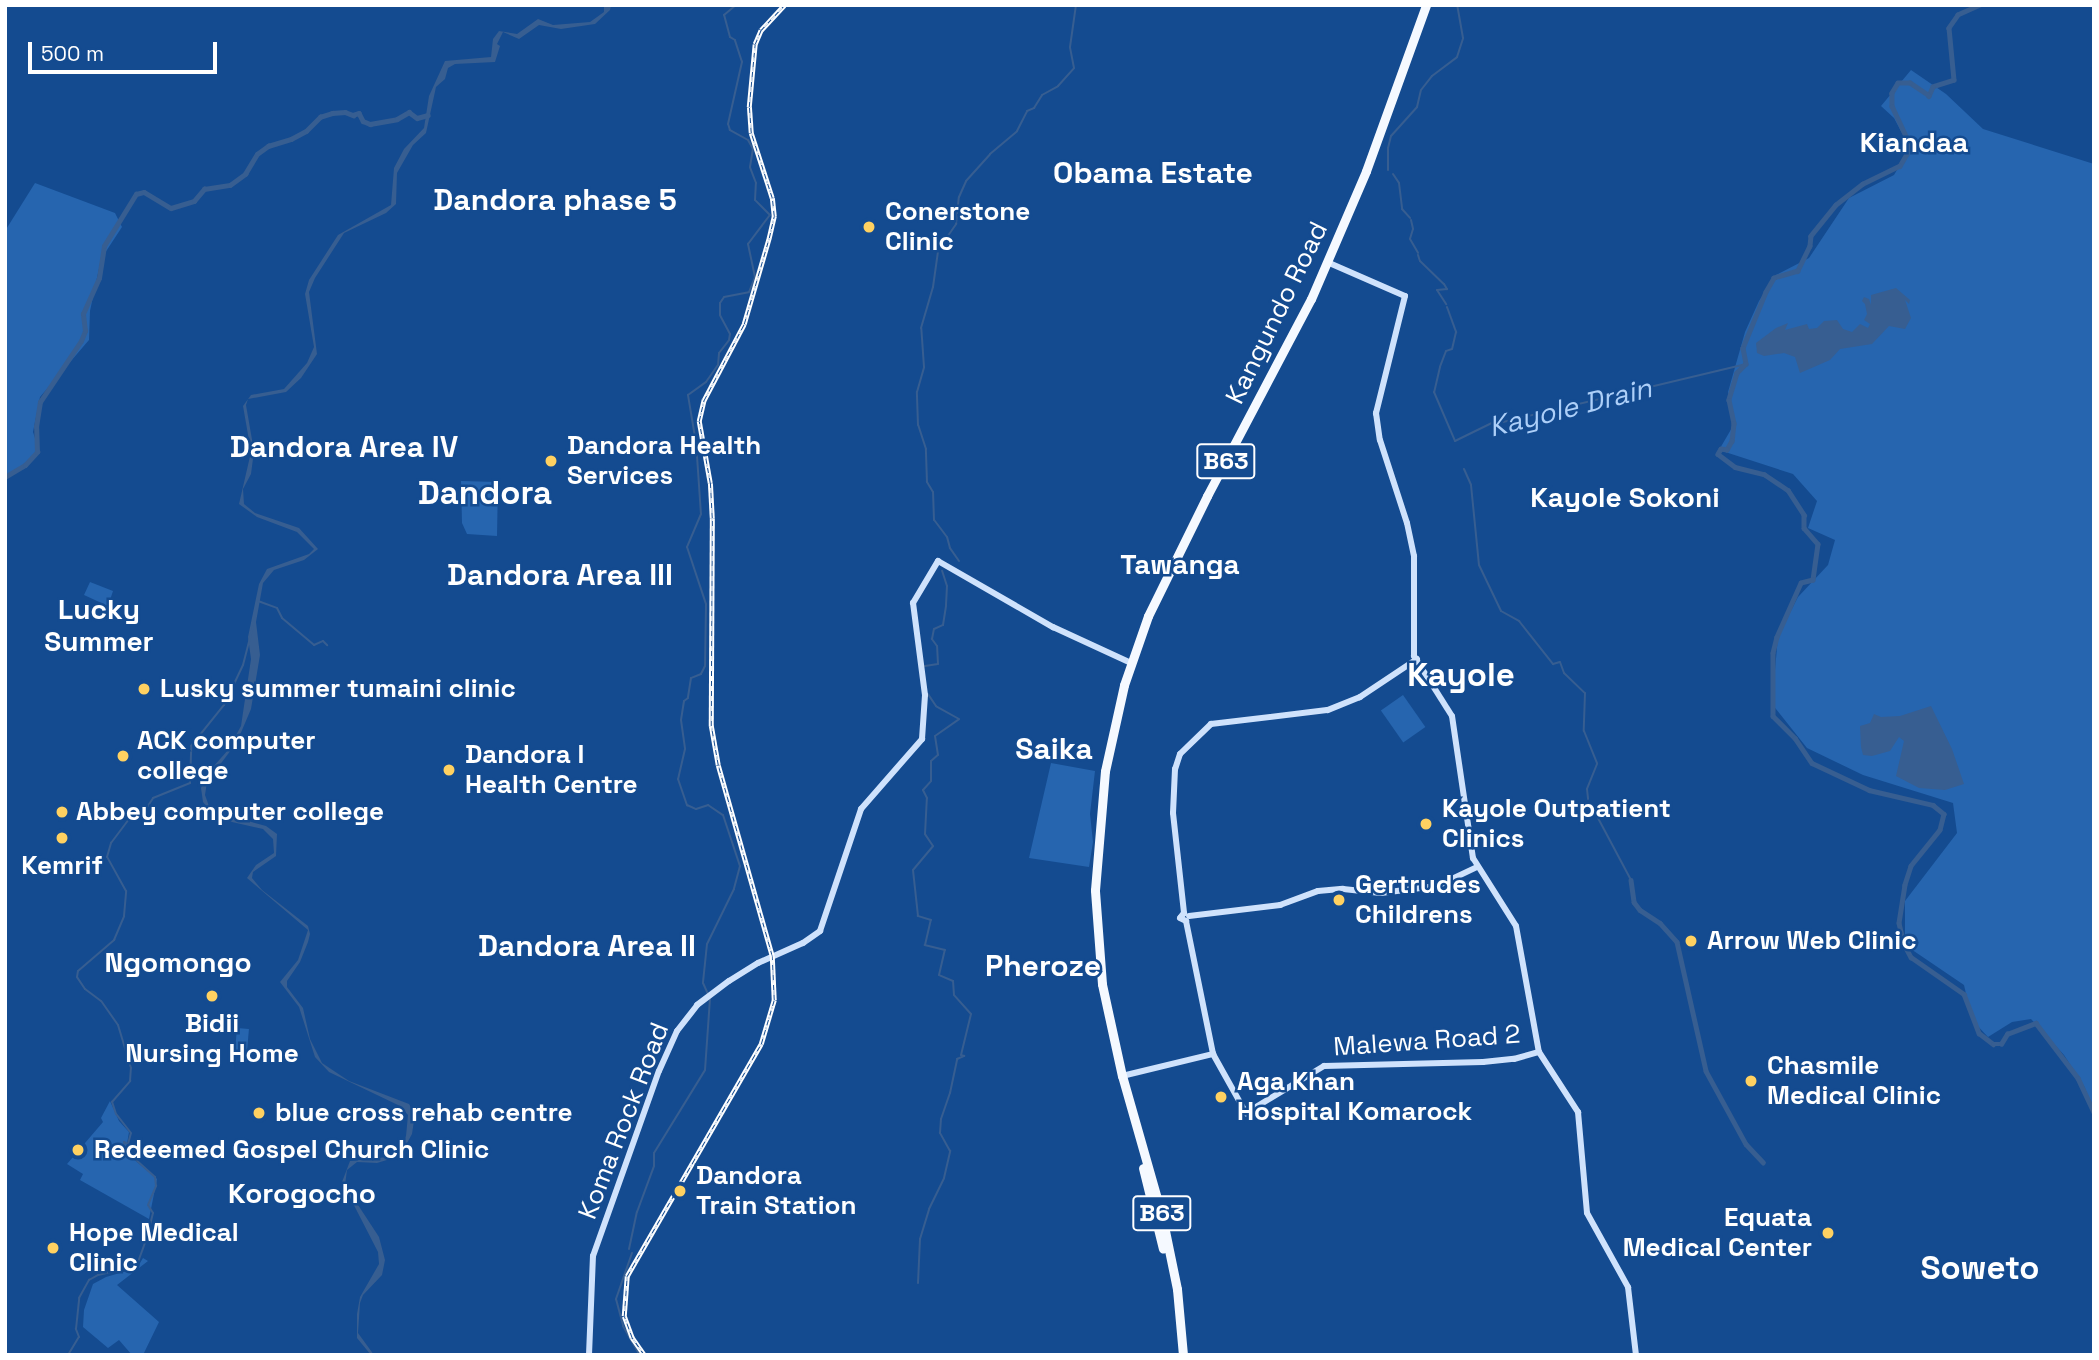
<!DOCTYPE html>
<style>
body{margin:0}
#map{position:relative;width:2099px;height:1360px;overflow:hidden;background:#144b90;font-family:"Space Grotesk",sans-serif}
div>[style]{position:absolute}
.green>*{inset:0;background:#2665af;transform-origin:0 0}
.water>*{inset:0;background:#375e91}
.stream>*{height:2px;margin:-1px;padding:0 1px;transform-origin:1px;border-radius:1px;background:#375e91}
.river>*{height:4.5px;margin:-2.25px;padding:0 2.25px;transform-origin:2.25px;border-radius:2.25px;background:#375e91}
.secondary>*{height:6px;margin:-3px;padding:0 3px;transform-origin:3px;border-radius:3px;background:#cfe2fc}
.trunk>*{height:9px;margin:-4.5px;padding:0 4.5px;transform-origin:4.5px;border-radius:4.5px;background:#f5f9ff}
.rail>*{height:4.5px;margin-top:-2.25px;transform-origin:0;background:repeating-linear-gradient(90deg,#144b90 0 5px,#fff 0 10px);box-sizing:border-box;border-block:2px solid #fff}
.dots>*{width:19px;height:19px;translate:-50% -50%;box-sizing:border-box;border:4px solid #144b90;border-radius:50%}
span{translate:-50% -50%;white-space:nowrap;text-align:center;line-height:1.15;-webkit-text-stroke:5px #144b90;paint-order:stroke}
.shield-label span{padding:2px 5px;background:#144b90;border:2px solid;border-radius:5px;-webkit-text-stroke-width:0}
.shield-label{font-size:24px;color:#fff;font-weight:700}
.poi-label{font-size:26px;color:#fff;font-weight:700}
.left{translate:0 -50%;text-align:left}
.right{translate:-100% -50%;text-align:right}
.street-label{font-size:26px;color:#fff}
.neighbourhood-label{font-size:28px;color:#fff;font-weight:700}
.water-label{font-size:28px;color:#adcff8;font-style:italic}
.quarter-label{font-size:30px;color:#fff;font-weight:700}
.district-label{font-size:33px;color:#fff;font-weight:700}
.frame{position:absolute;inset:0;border:7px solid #fff;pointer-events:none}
.scale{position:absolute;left:28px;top:42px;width:189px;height:32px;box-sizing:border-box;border:4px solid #fff;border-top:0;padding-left:9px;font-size:21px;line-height:24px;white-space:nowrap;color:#fff;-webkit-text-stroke:5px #144b90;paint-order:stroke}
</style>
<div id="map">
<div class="green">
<div style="clip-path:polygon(1911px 70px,1946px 94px,1983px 129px,2094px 164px,2094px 1110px,2084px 1086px,2064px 1055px,2031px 1019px,2012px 1022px,1988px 1037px,1972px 1020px,1964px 985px,1905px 945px,1905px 901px,1957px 833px,1953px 803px,1863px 775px,1807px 748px,1772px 704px,1778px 636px,1798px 597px,1828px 565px,1835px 540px,1808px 528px,1817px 501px,1793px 474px,1719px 450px,1733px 426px,1728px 392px,1745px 332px,1759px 301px,1776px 275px,1809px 258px,1849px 198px,1894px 175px,1910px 148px,1894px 118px,1881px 106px)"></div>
<div style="clip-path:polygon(35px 183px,115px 213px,122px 227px,101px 259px,90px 311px,89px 340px,40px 397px,33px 432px,39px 450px,24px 469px,5px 475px,5px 231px)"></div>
<div style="clip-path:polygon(461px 481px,498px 482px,497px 536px,467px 534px,462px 523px)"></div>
<div style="clip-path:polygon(90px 582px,113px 591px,108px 606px,84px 595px)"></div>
<div style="left:1403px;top:695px;width:39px;height:27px;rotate:55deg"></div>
<div style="clip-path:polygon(1051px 763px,1095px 771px,1090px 814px,1093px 842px,1089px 867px,1029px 858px)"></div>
<div style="left:237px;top:1028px;width:12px;height:26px;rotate:5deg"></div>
<div style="clip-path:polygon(110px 1101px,119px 1121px,129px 1132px,127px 1144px,131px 1157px,157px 1179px,149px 1219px,80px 1180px,83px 1174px,67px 1164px,103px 1122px,101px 1118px)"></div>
<div style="clip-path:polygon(143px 1258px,148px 1261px,117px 1285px,159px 1322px,143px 1355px,132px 1355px,119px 1340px,108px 1348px,83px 1327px,84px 1310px,93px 1284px,106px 1277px,137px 1268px)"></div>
</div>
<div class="water">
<div style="clip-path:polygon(604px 5px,611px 5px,610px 10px,595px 24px,561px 29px,539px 25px,519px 39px,503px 32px,497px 44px,500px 46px,495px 62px,455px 64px,448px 68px,445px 79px,436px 87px,426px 133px,413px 145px,397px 173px,396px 204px,386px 213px,344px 233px,315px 278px,309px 292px,317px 354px,301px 378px,286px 392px,248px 399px,246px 405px,254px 451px,251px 474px,243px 489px,244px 504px,255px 513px,299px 528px,318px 549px,304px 560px,274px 570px,263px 583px,256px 622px,260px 655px,251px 709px,237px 742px,207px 782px,205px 795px,209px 806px,219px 813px,266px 826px,277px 834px,276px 856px,253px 872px,252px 878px,262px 890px,308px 926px,310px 934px,308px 942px,300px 962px,287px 981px,287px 987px,303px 1008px,310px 1039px,322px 1063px,349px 1081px,409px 1104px,415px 1114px,412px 1134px,400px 1156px,377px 1163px,357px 1162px,347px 1170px,345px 1185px,379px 1237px,385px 1260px,382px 1275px,363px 1295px,360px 1303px,358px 1333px,374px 1355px,371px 1355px,357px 1338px,357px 1314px,360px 1297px,379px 1264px,378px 1252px,342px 1182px,350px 1161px,397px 1156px,406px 1136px,408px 1115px,400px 1106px,329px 1072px,315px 1057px,299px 1007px,280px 982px,298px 960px,308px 930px,247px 878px,256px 865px,274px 853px,273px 839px,263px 829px,232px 822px,211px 812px,203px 802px,201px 788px,206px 775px,228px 750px,241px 726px,251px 659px,248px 637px,259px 584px,267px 569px,309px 554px,314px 549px,297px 532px,257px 517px,239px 504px,251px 452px,243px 406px,251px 395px,284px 389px,307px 363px,314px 347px,305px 294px,309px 280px,338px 235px,391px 205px,394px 168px,404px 149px,424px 128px,429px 96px,445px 61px,491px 57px,493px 39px,499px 31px,517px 34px,538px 19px,553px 25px,590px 22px,604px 12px)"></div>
<div style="clip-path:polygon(1896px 288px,1910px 300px,1909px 304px,1905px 300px,1911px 318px,1905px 329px,1889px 326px,1872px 344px,1840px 349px,1830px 360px,1800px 373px,1795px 357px,1784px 353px,1764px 356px,1757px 353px,1756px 343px,1776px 328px,1788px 323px,1785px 330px,1807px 324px,1809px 329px,1817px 328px,1824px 321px,1837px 320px,1843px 329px,1852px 332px,1860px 324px,1868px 328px,1870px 324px,1864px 320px,1867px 314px,1865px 304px,1862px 301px,1864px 297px,1869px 299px,1871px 305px,1871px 295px)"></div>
<div style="clip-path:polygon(1931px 706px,1952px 749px,1964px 784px,1945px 790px,1919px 788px,1896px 776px,1904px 741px,1899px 737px,1890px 751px,1872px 756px,1863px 755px,1861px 747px,1860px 726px,1870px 723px,1874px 714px,1881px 717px,1900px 716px)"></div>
</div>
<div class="stream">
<div style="left:1388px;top:170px;width:22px;rotate:-90deg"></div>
<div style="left:1388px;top:148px;width:12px;rotate:-76deg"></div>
<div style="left:1391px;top:136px;width:39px;rotate:-48deg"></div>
<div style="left:1417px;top:107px;width:17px;rotate:-77deg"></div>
<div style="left:1421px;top:90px;width:18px;rotate:-52deg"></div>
<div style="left:1432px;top:76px;width:31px;rotate:-37deg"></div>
<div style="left:1457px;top:57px;width:20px;rotate:-72deg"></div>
<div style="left:1463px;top:38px;width:34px;rotate:-100deg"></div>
<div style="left:1393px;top:174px;width:11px;rotate:56deg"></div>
<div style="left:1399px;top:183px;width:26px;rotate:83deg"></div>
<div style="left:1402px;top:209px;width:12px;rotate:48deg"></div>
<div style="left:1411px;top:220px;width:9px;rotate:77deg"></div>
<div style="left:1413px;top:229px;width:10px;rotate:107deg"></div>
<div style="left:1410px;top:239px;width:16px;rotate:60deg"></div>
<div style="left:1418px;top:255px;width:6px;rotate:72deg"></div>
<div style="left:1420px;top:261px;width:33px;rotate:44deg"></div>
<div style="left:1444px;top:284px;width:6px;rotate:59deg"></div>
<div style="left:1447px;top:289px;width:10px;rotate:174deg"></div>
<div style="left:1437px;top:290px;width:17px;rotate:57deg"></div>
<div style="left:1447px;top:307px;width:27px;rotate:70deg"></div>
<div style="left:1456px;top:332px;width:17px;rotate:103deg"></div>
<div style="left:1452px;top:349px;width:6px;rotate:162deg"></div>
<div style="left:1446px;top:351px;width:17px;rotate:111deg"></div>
<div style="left:1440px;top:367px;width:26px;rotate:103deg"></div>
<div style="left:1434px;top:392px;width:53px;rotate:66.8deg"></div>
<div style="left:1455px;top:441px;width:50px;rotate:-26.1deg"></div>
<div style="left:1500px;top:419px;width:4px;rotate:45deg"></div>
<div style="left:1503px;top:422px;width:250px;rotate:-13.4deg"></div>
<div style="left:696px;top:443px;width:49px;rotate:-99.5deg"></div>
<div style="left:688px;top:395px;width:22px;rotate:-36deg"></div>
<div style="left:706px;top:382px;width:21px;rotate:-55deg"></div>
<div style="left:718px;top:365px;width:12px;rotate:-85deg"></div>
<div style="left:719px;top:353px;width:16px;rotate:-52deg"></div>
<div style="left:729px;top:340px;width:6px;rotate:-81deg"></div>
<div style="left:730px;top:334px;width:21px;rotate:-118deg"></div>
<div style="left:720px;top:315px;width:12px;rotate:-90deg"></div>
<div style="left:720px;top:303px;width:7px;rotate:-56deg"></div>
<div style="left:724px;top:297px;width:25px;rotate:-11deg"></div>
<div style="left:749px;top:292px;width:16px;rotate:-68deg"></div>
<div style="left:755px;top:277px;width:34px;rotate:-102deg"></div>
<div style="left:748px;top:244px;width:36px;rotate:-53deg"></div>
<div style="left:770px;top:215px;width:21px;rotate:-135deg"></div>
<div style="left:755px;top:200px;width:17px;rotate:-87deg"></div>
<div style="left:756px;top:183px;width:17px;rotate:-111deg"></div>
<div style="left:750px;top:167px;width:18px;rotate:-81deg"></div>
<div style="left:753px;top:149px;width:10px;rotate:-119deg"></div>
<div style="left:748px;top:140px;width:21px;rotate:-151deg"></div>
<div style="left:730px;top:130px;width:6px;rotate:-108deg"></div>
<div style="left:728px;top:124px;width:64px;rotate:-77.3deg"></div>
<div style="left:742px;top:62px;width:23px;rotate:-108deg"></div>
<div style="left:735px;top:40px;width:6px;rotate:-149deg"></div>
<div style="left:730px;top:37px;width:23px;rotate:-105deg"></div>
<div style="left:724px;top:15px;width:16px;rotate:-40deg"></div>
<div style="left:697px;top:456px;width:58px;rotate:86.1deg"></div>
<div style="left:701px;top:514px;width:36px;rotate:113deg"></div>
<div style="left:687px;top:547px;width:60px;rotate:71.6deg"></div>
<div style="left:706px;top:604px;width:62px;rotate:90.9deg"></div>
<div style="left:705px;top:666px;width:9px;rotate:117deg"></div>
<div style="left:701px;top:674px;width:11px;rotate:158deg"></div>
<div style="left:691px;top:678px;width:20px;rotate:99deg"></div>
<div style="left:688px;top:698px;width:5px;rotate:143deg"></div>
<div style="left:684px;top:701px;width:19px;rotate:99deg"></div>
<div style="left:681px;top:720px;width:29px;rotate:82deg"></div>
<div style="left:685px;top:749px;width:31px;rotate:103deg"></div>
<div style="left:678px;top:779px;width:28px;rotate:71deg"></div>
<div style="left:687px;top:805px;width:10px;rotate:24deg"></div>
<div style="left:696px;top:809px;width:13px;rotate:-18deg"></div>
<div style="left:708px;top:805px;width:18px;rotate:34deg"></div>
<div style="left:723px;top:815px;width:54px;rotate:71.6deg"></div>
<div style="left:740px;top:866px;width:24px;rotate:105deg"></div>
<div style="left:734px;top:889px;width:61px;rotate:116.1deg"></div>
<div style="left:707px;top:944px;width:39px;rotate:96deg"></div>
<div style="left:703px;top:983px;width:12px;rotate:66deg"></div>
<div style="left:1464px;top:469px;width:17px;rotate:66deg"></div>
<div style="left:1471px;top:485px;width:80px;rotate:84.3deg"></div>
<div style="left:1479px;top:565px;width:51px;rotate:64.4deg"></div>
<div style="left:1501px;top:611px;width:21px;rotate:29deg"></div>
<div style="left:1519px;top:621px;width:55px;rotate:51.7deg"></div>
<div style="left:1553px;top:664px;width:7px;rotate:-16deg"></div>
<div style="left:1560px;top:662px;width:12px;rotate:70deg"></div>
<div style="left:1564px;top:673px;width:29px;rotate:44deg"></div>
<div style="left:1585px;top:693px;width:38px;rotate:92deg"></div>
<div style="left:1584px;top:731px;width:35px;rotate:68deg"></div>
<div style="left:1597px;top:764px;width:27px;rotate:112deg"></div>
<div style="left:1587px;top:789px;width:10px;rotate:84deg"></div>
<div style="left:959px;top:561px;width:16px;rotate:-125deg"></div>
<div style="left:950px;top:548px;width:11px;rotate:-105deg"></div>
<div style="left:947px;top:537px;width:21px;rotate:-127deg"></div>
<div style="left:934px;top:520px;width:28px;rotate:-92deg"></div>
<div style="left:933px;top:492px;width:12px;rotate:-121deg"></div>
<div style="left:927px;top:482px;width:33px;rotate:-92deg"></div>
<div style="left:926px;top:449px;width:25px;rotate:-108deg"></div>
<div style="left:918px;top:425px;width:33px;rotate:-92deg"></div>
<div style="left:917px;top:392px;width:26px;rotate:-74deg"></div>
<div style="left:924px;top:367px;width:39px;rotate:-94deg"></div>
<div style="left:921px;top:328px;width:43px;rotate:-73.7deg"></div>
<div style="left:933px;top:287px;width:37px;rotate:-82deg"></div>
<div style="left:938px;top:250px;width:32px;rotate:-55deg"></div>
<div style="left:956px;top:224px;width:27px;rotate:-84deg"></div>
<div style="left:959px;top:197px;width:17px;rotate:-66deg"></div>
<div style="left:966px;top:181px;width:36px;rotate:-48deg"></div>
<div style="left:990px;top:154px;width:35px;rotate:-40deg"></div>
<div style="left:1017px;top:131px;width:22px;rotate:-63deg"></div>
<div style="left:1027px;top:111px;width:8px;rotate:-23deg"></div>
<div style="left:1034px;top:108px;width:15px;rotate:-58deg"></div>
<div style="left:1042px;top:95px;width:18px;rotate:-29deg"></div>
<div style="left:1058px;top:86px;width:24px;rotate:-48deg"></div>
<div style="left:1074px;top:68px;width:21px;rotate:-101deg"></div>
<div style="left:1070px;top:47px;width:42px;rotate:-81.9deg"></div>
<div style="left:258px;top:601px;width:20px;rotate:20deg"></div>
<div style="left:277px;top:608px;width:11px;rotate:63deg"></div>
<div style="left:282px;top:618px;width:42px;rotate:40.2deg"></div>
<div style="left:314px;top:645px;width:10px;rotate:-24deg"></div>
<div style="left:323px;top:641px;width:6px;rotate:45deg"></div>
<div style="left:925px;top:666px;width:13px;rotate:-9deg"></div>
<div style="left:938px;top:664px;width:18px;rotate:-93deg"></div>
<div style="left:937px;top:646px;width:9px;rotate:-126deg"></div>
<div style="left:932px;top:639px;width:10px;rotate:-79deg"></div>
<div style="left:934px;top:629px;width:10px;rotate:-24deg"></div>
<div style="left:943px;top:625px;width:20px;rotate:-81deg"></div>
<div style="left:946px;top:605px;width:19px;rotate:-87deg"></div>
<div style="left:947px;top:586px;width:16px;rotate:-108deg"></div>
<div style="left:1590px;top:803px;width:87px;rotate:62deg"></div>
<div style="left:629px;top:1249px;width:38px;rotate:-78deg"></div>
<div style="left:637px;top:1212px;width:49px;rotate:-69.7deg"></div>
<div style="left:654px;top:1166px;width:13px;rotate:-90deg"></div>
<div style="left:654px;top:1153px;width:97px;rotate:-58.4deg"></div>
<div style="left:705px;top:1070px;width:71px;rotate:-86deg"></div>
<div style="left:632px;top:1253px;width:49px;rotate:109.2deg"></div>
<div style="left:616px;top:1299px;width:28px;rotate:75deg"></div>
<div style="left:623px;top:1326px;width:34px;rotate:60deg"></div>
<div style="left:918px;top:1283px;width:44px;rotate:-87.4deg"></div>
<div style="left:920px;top:1239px;width:31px;rotate:-73deg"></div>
<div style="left:929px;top:1209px;width:34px;rotate:-64deg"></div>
<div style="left:944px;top:1178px;width:28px;rotate:-77deg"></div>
<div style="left:950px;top:1151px;width:21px;rotate:-119deg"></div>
<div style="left:940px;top:1133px;width:14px;rotate:-86deg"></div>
<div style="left:941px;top:1119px;width:28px;rotate:-71deg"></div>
<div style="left:950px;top:1093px;width:35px;rotate:-78deg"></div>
<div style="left:957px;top:1059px;width:8px;rotate:-23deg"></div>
<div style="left:964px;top:1056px;width:3px;rotate:-162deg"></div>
<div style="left:961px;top:1055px;width:42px;rotate:-76.3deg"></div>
<div style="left:971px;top:1014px;width:25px;rotate:-132deg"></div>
<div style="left:954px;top:995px;width:14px;rotate:-94deg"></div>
<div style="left:953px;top:981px;width:15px;rotate:-157deg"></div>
<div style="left:939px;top:975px;width:26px;rotate:-77deg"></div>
<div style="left:945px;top:950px;width:21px;rotate:-166deg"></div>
<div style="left:925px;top:945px;width:26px;rotate:-77deg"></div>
<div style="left:931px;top:920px;width:14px;rotate:-163deg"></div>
<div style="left:918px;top:916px;width:46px;rotate:-96.2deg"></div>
<div style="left:913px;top:870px;width:31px;rotate:-50deg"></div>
<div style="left:933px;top:846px;width:14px;rotate:-124deg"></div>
<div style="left:925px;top:834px;width:36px;rotate:-87deg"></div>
<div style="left:927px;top:798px;width:9px;rotate:-117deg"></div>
<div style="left:923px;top:790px;width:12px;rotate:-48deg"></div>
<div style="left:931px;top:781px;width:20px;rotate:-90deg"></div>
<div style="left:931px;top:761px;width:9px;rotate:-41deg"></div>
<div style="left:938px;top:755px;width:19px;rotate:-99deg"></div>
<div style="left:935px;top:736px;width:29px;rotate:-35deg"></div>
<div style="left:959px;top:719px;width:26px;rotate:-151deg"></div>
<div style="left:936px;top:706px;width:14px;rotate:-124deg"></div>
<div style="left:68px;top:1355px;width:21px;rotate:-59deg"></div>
<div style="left:79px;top:1337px;width:9px;rotate:-111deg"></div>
<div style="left:76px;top:1329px;width:31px;rotate:-84deg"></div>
<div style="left:79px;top:1298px;width:21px;rotate:-61deg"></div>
<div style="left:89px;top:1280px;width:10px;rotate:-29deg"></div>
<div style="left:98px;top:1275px;width:32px;rotate:-13deg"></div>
<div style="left:129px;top:1268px;width:11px;rotate:-34deg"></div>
<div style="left:138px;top:1262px;width:27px;rotate:-70deg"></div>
<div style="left:147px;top:1237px;width:25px;rotate:-76deg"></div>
<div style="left:153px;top:1213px;width:9px;rotate:-122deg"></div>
<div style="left:148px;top:1205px;width:21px;rotate:-67deg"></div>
<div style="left:156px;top:1186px;width:9px;rotate:-96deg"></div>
<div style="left:155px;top:1177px;width:40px;rotate:-138deg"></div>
<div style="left:125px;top:1150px;width:8px;rotate:-97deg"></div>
<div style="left:124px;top:1142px;width:4px;rotate:27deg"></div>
<div style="left:128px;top:1144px;width:11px;rotate:-75deg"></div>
<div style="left:131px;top:1133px;width:24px;rotate:-128deg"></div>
<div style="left:116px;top:1114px;width:13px;rotate:-108deg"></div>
<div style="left:112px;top:1102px;width:28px;rotate:-49deg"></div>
<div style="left:130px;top:1081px;width:13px;rotate:-86deg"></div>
<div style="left:131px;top:1068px;width:45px;rotate:-106.8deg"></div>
<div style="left:118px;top:1025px;width:29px;rotate:-125deg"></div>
<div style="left:101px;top:1001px;width:20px;rotate:-143deg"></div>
<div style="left:85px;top:989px;width:14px;rotate:-124deg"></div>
<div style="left:77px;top:977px;width:6px;rotate:-81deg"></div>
<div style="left:78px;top:971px;width:48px;rotate:-40.7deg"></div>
<div style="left:114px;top:940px;width:26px;rotate:-67deg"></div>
<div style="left:124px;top:916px;width:25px;rotate:-85deg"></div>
<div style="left:126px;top:891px;width:39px;rotate:-119deg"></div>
<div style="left:107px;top:857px;width:15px;rotate:-74deg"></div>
<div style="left:111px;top:843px;width:31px;rotate:-53deg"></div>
<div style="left:130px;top:818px;width:15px;rotate:-23deg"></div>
<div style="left:144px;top:812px;width:17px;rotate:-57deg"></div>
<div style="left:153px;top:798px;width:40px;rotate:-22deg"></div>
<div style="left:190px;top:783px;width:37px;rotate:-88deg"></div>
<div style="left:191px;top:746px;width:53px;rotate:-51.2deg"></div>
<div style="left:224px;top:705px;width:44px;rotate:-64.6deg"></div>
<div style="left:243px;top:665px;width:40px;rotate:-75.6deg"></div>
</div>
<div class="river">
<div style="left:1980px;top:5px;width:24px;rotate:156deg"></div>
<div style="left:1958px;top:15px;width:16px;rotate:125deg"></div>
<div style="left:1949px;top:28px;width:52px;rotate:84.5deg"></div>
<div style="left:1954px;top:80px;width:22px;rotate:162deg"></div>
<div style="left:1933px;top:87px;width:10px;rotate:114deg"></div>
<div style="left:1929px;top:96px;width:23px;rotate:-146deg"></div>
<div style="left:1910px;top:83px;width:12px;rotate:180deg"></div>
<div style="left:1898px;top:83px;width:12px;rotate:121deg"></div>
<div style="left:1892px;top:93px;width:13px;rotate:90deg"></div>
<div style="left:1892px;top:106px;width:40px;rotate:65deg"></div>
<div style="left:1909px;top:142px;width:12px;rotate:99deg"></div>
<div style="left:1907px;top:154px;width:14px;rotate:120deg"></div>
<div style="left:1900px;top:166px;width:41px;rotate:154.1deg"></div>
<div style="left:1863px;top:184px;width:34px;rotate:142deg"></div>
<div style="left:1836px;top:205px;width:40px;rotate:129deg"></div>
<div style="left:1811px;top:236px;width:10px;rotate:96deg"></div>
<div style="left:1810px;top:246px;width:28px;rotate:116deg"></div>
<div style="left:1798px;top:271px;width:25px;rotate:164deg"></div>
<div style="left:1774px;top:278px;width:16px;rotate:120deg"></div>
<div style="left:1766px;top:292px;width:61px;rotate:112.3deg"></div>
<div style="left:1743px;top:348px;width:16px;rotate:79deg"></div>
<div style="left:1746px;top:364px;width:13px;rotate:135deg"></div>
<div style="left:1737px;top:373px;width:28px;rotate:107deg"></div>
<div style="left:1729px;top:400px;width:24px;rotate:78deg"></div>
<div style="left:1734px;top:423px;width:18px;rotate:96deg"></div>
<div style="left:1732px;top:441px;width:10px;rotate:119deg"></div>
<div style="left:1727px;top:450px;width:6px;rotate:-171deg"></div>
<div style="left:1721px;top:449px;width:6px;rotate:121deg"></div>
<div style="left:1718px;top:454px;width:21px;rotate:37deg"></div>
<div style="left:1735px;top:467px;width:30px;rotate:14deg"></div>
<div style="left:1764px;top:474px;width:29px;rotate:34deg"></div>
<div style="left:1788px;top:490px;width:30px;rotate:57deg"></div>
<div style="left:1804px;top:515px;width:13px;rotate:90deg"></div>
<div style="left:1804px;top:528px;width:21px;rotate:49deg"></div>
<div style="left:1818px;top:544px;width:36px;rotate:98deg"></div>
<div style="left:1813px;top:580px;width:12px;rotate:166deg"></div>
<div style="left:1801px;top:583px;width:59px;rotate:114deg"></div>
<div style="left:1777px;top:637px;width:16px;rotate:104deg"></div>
<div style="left:1773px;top:653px;width:63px;rotate:90deg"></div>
<div style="left:1773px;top:716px;width:31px;rotate:45deg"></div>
<div style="left:1795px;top:738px;width:30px;rotate:56deg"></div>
<div style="left:1812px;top:763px;width:63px;rotate:25.3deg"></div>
<div style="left:1869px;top:790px;width:66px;rotate:13.2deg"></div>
<div style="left:1933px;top:805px;width:14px;rotate:39deg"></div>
<div style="left:1944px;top:814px;width:16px;rotate:104deg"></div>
<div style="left:1940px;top:830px;width:46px;rotate:128.9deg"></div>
<div style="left:1911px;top:866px;width:20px;rotate:108deg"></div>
<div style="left:1905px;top:885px;width:38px;rotate:99deg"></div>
<div style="left:1899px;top:923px;width:22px;rotate:77deg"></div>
<div style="left:1904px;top:944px;width:15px;rotate:62deg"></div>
<div style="left:1911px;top:957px;width:65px;rotate:34.9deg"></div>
<div style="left:1964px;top:994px;width:42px;rotate:69deg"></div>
<div style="left:1979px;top:1033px;width:18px;rotate:38deg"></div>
<div style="left:1993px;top:1044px;width:8px"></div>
<div style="left:2001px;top:1044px;width:12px;rotate:-59deg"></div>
<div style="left:2007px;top:1034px;width:31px;rotate:-21deg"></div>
<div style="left:2036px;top:1023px;width:69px;rotate:52.6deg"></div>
<div style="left:2078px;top:1078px;width:38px;rotate:65deg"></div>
<div style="left:5px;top:477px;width:23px;rotate:-31deg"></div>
<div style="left:25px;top:465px;width:18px;rotate:-47deg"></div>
<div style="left:37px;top:452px;width:25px;rotate:-92deg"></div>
<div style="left:36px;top:427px;width:25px;rotate:-81deg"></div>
<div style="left:40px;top:402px;width:73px;rotate:-56.1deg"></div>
<div style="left:81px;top:341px;width:11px;rotate:-68deg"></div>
<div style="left:85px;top:331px;width:17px;rotate:-97deg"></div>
<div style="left:83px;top:314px;width:39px;rotate:-66deg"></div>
<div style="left:99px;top:278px;width:32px;rotate:-81deg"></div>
<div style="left:104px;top:246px;width:61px;rotate:-58.4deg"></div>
<div style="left:136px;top:194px;width:8px;rotate:-14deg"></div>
<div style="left:144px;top:192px;width:31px;rotate:31deg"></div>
<div style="left:171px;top:208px;width:24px;rotate:-17deg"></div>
<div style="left:194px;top:201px;width:16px;rotate:-50deg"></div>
<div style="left:204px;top:189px;width:26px;rotate:-9deg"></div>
<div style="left:230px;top:185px;width:19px;rotate:-36deg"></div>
<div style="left:245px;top:174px;width:23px;rotate:-59deg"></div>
<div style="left:257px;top:154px;width:14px;rotate:-36deg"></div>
<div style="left:268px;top:146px;width:24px;rotate:-17deg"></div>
<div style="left:291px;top:139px;width:17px;rotate:-28deg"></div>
<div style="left:306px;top:131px;width:20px;rotate:-45deg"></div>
<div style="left:320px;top:117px;width:13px;rotate:-18deg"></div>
<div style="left:332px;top:113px;width:13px;rotate:-4deg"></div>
<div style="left:345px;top:112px;width:9px;rotate:21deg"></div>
<div style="left:353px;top:115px;width:6px;rotate:-18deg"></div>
<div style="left:359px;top:113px;width:9px;rotate:63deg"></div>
<div style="left:363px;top:121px;width:8px;rotate:23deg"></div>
<div style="left:370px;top:124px;width:27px;rotate:-10deg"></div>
<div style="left:397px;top:119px;width:14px;rotate:-30deg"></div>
<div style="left:409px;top:112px;width:10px;rotate:37deg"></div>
<div style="left:417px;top:118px;width:11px;rotate:-15deg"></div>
<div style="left:1631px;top:880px;width:22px;rotate:82deg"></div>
<div style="left:1634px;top:902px;width:10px;rotate:53deg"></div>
<div style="left:1640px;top:910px;width:24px;rotate:33deg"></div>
<div style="left:1660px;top:923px;width:25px;rotate:48deg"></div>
<div style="left:1677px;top:942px;width:132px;rotate:77.3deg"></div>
<div style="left:1706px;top:1071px;width:83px;rotate:61.3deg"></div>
<div style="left:1746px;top:1144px;width:25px;rotate:47deg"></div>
</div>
<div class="secondary">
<div style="left:1327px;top:262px;width:85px;rotate:23.6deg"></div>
<div style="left:1405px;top:296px;width:121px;rotate:103.9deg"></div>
<div style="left:1376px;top:413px;width:27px;rotate:82deg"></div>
<div style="left:1380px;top:440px;width:87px;rotate:72deg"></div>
<div style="left:1407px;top:523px;width:34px;rotate:78deg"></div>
<div style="left:1414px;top:556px;width:100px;rotate:90deg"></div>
<div style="left:1414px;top:656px;width:71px;rotate:57.7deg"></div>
<div style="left:1452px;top:716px;width:144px;rotate:81.6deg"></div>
<div style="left:1473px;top:858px;width:80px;rotate:57.7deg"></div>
<div style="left:1516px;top:926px;width:128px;rotate:79.7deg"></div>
<div style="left:1539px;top:1052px;width:72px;rotate:57deg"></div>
<div style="left:1578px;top:1112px;width:101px;rotate:84.9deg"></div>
<div style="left:1587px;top:1213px;width:85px;rotate:61deg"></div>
<div style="left:1628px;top:1287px;width:68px;rotate:83.3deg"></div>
<div style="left:1417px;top:659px;width:69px;rotate:146.3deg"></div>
<div style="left:1360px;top:697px;width:35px;rotate:158deg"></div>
<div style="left:1327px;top:710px;width:117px;rotate:173.1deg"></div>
<div style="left:1211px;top:724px;width:43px;rotate:135.9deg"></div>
<div style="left:1180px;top:754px;width:16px;rotate:108deg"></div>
<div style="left:1175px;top:769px;width:44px;rotate:92.6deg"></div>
<div style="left:1173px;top:813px;width:101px;rotate:83.7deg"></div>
<div style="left:1184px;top:913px;width:6px;rotate:129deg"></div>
<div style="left:1180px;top:918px;width:7px;rotate:27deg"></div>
<div style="left:1186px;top:921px;width:136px;rotate:78.5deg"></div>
<div style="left:1213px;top:1054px;width:68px;rotate:60.8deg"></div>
<div style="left:1246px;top:1113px;width:91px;rotate:-31.1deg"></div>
<div style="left:1324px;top:1066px;width:159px;rotate:-1.4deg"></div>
<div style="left:1483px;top:1062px;width:31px;rotate:-6deg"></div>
<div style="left:1514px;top:1059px;width:26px;rotate:-16deg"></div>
<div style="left:1189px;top:916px;width:92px;rotate:-6.9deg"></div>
<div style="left:1280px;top:905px;width:40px;rotate:-20.2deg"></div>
<div style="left:1318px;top:891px;width:25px;rotate:-5deg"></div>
<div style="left:1343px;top:889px;width:38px;rotate:6deg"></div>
<div style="left:1381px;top:893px;width:56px;rotate:-7.1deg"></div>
<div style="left:1437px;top:886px;width:44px;rotate:-25.4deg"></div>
<div style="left:1122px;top:1076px;width:94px;rotate:-13.6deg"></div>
<div style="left:589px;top:1355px;width:99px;rotate:-87.7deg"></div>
<div style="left:593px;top:1256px;width:196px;rotate:-70.4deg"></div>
<div style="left:659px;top:1071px;width:44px;rotate:-65.8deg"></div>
<div style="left:677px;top:1031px;width:33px;rotate:-52deg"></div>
<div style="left:697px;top:1005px;width:40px;rotate:-37deg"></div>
<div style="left:729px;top:981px;width:34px;rotate:-32deg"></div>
<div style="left:758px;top:963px;width:49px;rotate:-24deg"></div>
<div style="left:803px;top:943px;width:21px;rotate:-35deg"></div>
<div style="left:820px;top:931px;width:129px;rotate:-71.4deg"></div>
<div style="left:861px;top:809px;width:93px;rotate:-48.9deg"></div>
<div style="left:922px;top:739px;width:44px;rotate:-86.1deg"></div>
<div style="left:925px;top:695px;width:93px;rotate:-97.4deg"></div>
<div style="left:913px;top:603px;width:49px;rotate:-59.2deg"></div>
<div style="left:938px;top:561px;width:133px;rotate:29.9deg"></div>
<div style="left:1053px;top:627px;width:86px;rotate:24.8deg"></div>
</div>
<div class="trunk">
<div style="left:1143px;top:1168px;width:83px;rotate:76.1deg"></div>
<div style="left:1183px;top:1355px;width:66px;rotate:-95.2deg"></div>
<div style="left:1177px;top:1289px;width:75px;rotate:-101.6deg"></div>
<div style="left:1162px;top:1216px;width:146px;rotate:-105.9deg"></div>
<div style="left:1122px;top:1076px;width:94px;rotate:-102.3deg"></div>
<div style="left:1102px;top:984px;width:94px;rotate:-94.3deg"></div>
<div style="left:1095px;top:890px;width:119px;rotate:-85.2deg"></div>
<div style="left:1105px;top:771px;width:88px;rotate:-77.5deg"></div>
<div style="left:1124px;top:685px;width:73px;rotate:-70.8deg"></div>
<div style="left:1148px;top:616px;width:134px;rotate:-63.8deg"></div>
<div style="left:1207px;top:496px;width:223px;rotate:-62.2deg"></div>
<div style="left:1311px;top:299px;width:139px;rotate:-66.7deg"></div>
<div style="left:1366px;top:171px;width:177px;rotate:-70.1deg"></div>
</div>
<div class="rail">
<div style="left:644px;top:1355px;width:21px;rotate:-125deg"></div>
<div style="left:632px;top:1338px;width:23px;rotate:-110deg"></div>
<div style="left:624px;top:1316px;width:40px;rotate:-85.7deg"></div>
<div style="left:627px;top:1276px;width:268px;rotate:-60deg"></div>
<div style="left:761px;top:1044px;width:46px;rotate:-73.5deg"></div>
<div style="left:774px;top:1000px;width:44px;rotate:-92.6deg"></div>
<div style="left:772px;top:956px;width:198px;rotate:-105.8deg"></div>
<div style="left:718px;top:765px;width:40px;rotate:-100deg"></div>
<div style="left:711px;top:726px;width:208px;rotate:-89.7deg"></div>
<div style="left:712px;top:518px;width:35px;rotate:-93deg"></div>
<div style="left:710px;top:483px;width:63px;rotate:-100.1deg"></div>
<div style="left:699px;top:421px;width:22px;rotate:-77deg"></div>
<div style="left:704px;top:400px;width:86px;rotate:-62.2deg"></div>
<div style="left:744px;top:324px;width:90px;rotate:-73.8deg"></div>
<div style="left:769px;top:238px;width:23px;rotate:-77deg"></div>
<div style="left:774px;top:216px;width:18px;rotate:-96deg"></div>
<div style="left:772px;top:198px;width:68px;rotate:-107.9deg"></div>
<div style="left:751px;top:133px;width:26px;rotate:-94deg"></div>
<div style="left:749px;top:107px;width:63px;rotate:-84.6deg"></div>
<div style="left:755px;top:44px;width:15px;rotate:-67deg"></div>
<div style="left:761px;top:30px;width:34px;rotate:-47deg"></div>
</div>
<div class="dots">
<div style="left:869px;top:227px;background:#ffd161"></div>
<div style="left:551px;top:461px;background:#ffd161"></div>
<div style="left:144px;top:689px;background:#ffd161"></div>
<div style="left:123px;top:756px;background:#ffd161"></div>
<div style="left:449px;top:770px;background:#ffd161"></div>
<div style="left:62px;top:812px;background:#ffd161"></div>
<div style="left:1426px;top:824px;background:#ffd161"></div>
<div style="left:62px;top:838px;background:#ffd161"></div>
<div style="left:1339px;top:900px;background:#ffd161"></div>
<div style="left:1691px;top:941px;background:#ffd161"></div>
<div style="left:212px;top:996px;background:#ffd161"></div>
<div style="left:1751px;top:1081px;background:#ffd161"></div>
<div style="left:1221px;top:1097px;background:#ffd161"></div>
<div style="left:259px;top:1113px;background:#ffd161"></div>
<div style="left:78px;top:1150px;background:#ffd161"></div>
<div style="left:680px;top:1191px;background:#ffd161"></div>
<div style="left:1828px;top:1233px;background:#ffd161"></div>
<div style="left:53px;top:1248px;background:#ffd161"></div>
</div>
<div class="shield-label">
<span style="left:1226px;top:461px">B63</span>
<span style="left:1162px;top:1213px">B63</span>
</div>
<div class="poi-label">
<span class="left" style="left:885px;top:227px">Conerstone<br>Clinic</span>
<span class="left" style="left:567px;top:461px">Dandora Health<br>Services</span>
<span class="left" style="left:160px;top:689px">Lusky summer tumaini clinic</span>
<span class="left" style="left:137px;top:756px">ACK computer<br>college</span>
<span class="left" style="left:465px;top:770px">Dandora I<br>Health Centre</span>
<span class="left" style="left:1442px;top:824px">Kayole Outpatient<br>Clinics</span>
<span class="left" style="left:76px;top:812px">Abbey computer college</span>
<span style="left:62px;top:866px">Kemrif</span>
<span class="left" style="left:1355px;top:900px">Gertrudes<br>Childrens</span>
<span class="left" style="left:1707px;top:941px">Arrow Web Clinic</span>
<span style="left:212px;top:1039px">Bidii<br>Nursing Home</span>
<span class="left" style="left:1767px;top:1081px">Chasmile<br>Medical Clinic</span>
<span class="left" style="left:1237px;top:1097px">Aga Khan<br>Hospital Komarock</span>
<span class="left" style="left:275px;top:1113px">blue cross rehab centre</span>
<span class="left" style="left:94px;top:1150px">Redeemed Gospel Church Clinic</span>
<span class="left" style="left:696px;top:1191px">Dandora<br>Train Station</span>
<span class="right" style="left:1812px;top:1233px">Equata<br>Medical Center</span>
<span class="left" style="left:69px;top:1248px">Hope Medical<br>Clinic</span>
</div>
<div class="street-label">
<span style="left:1277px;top:313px;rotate:-64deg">Kangundo Road</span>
<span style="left:1427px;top:1041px;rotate:-4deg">Malewa Road 2</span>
<span style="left:624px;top:1121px;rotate:-69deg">Koma Rock Road</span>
</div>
<div class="neighbourhood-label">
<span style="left:1914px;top:142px">Kiandaa</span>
<span style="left:1625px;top:497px">Kayole Sokoni</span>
<span style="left:1180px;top:564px">Tawanga</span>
<span style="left:99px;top:625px">Lucky<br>Summer</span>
<span style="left:178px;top:962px">Ngomongo</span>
<span style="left:302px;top:1193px">Korogocho</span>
</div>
<div class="water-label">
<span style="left:1570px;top:407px;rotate:-14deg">Kayole Drain</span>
</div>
<div class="quarter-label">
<span style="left:1153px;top:173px">Obama Estate</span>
<span style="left:555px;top:200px">Dandora phase 5</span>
<span style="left:344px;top:447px">Dandora Area IV</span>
<span style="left:560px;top:575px">Dandora Area III</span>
<span style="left:1054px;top:749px">Saika</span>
<span style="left:587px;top:946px">Dandora Area II</span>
<span style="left:1043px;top:966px">Pheroze</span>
</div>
<div class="district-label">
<span style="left:485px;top:494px">Dandora</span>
<span style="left:1461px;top:676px">Kayole</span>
<span style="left:1980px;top:1269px">Soweto</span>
</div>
<div class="frame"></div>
<div class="scale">500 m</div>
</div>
